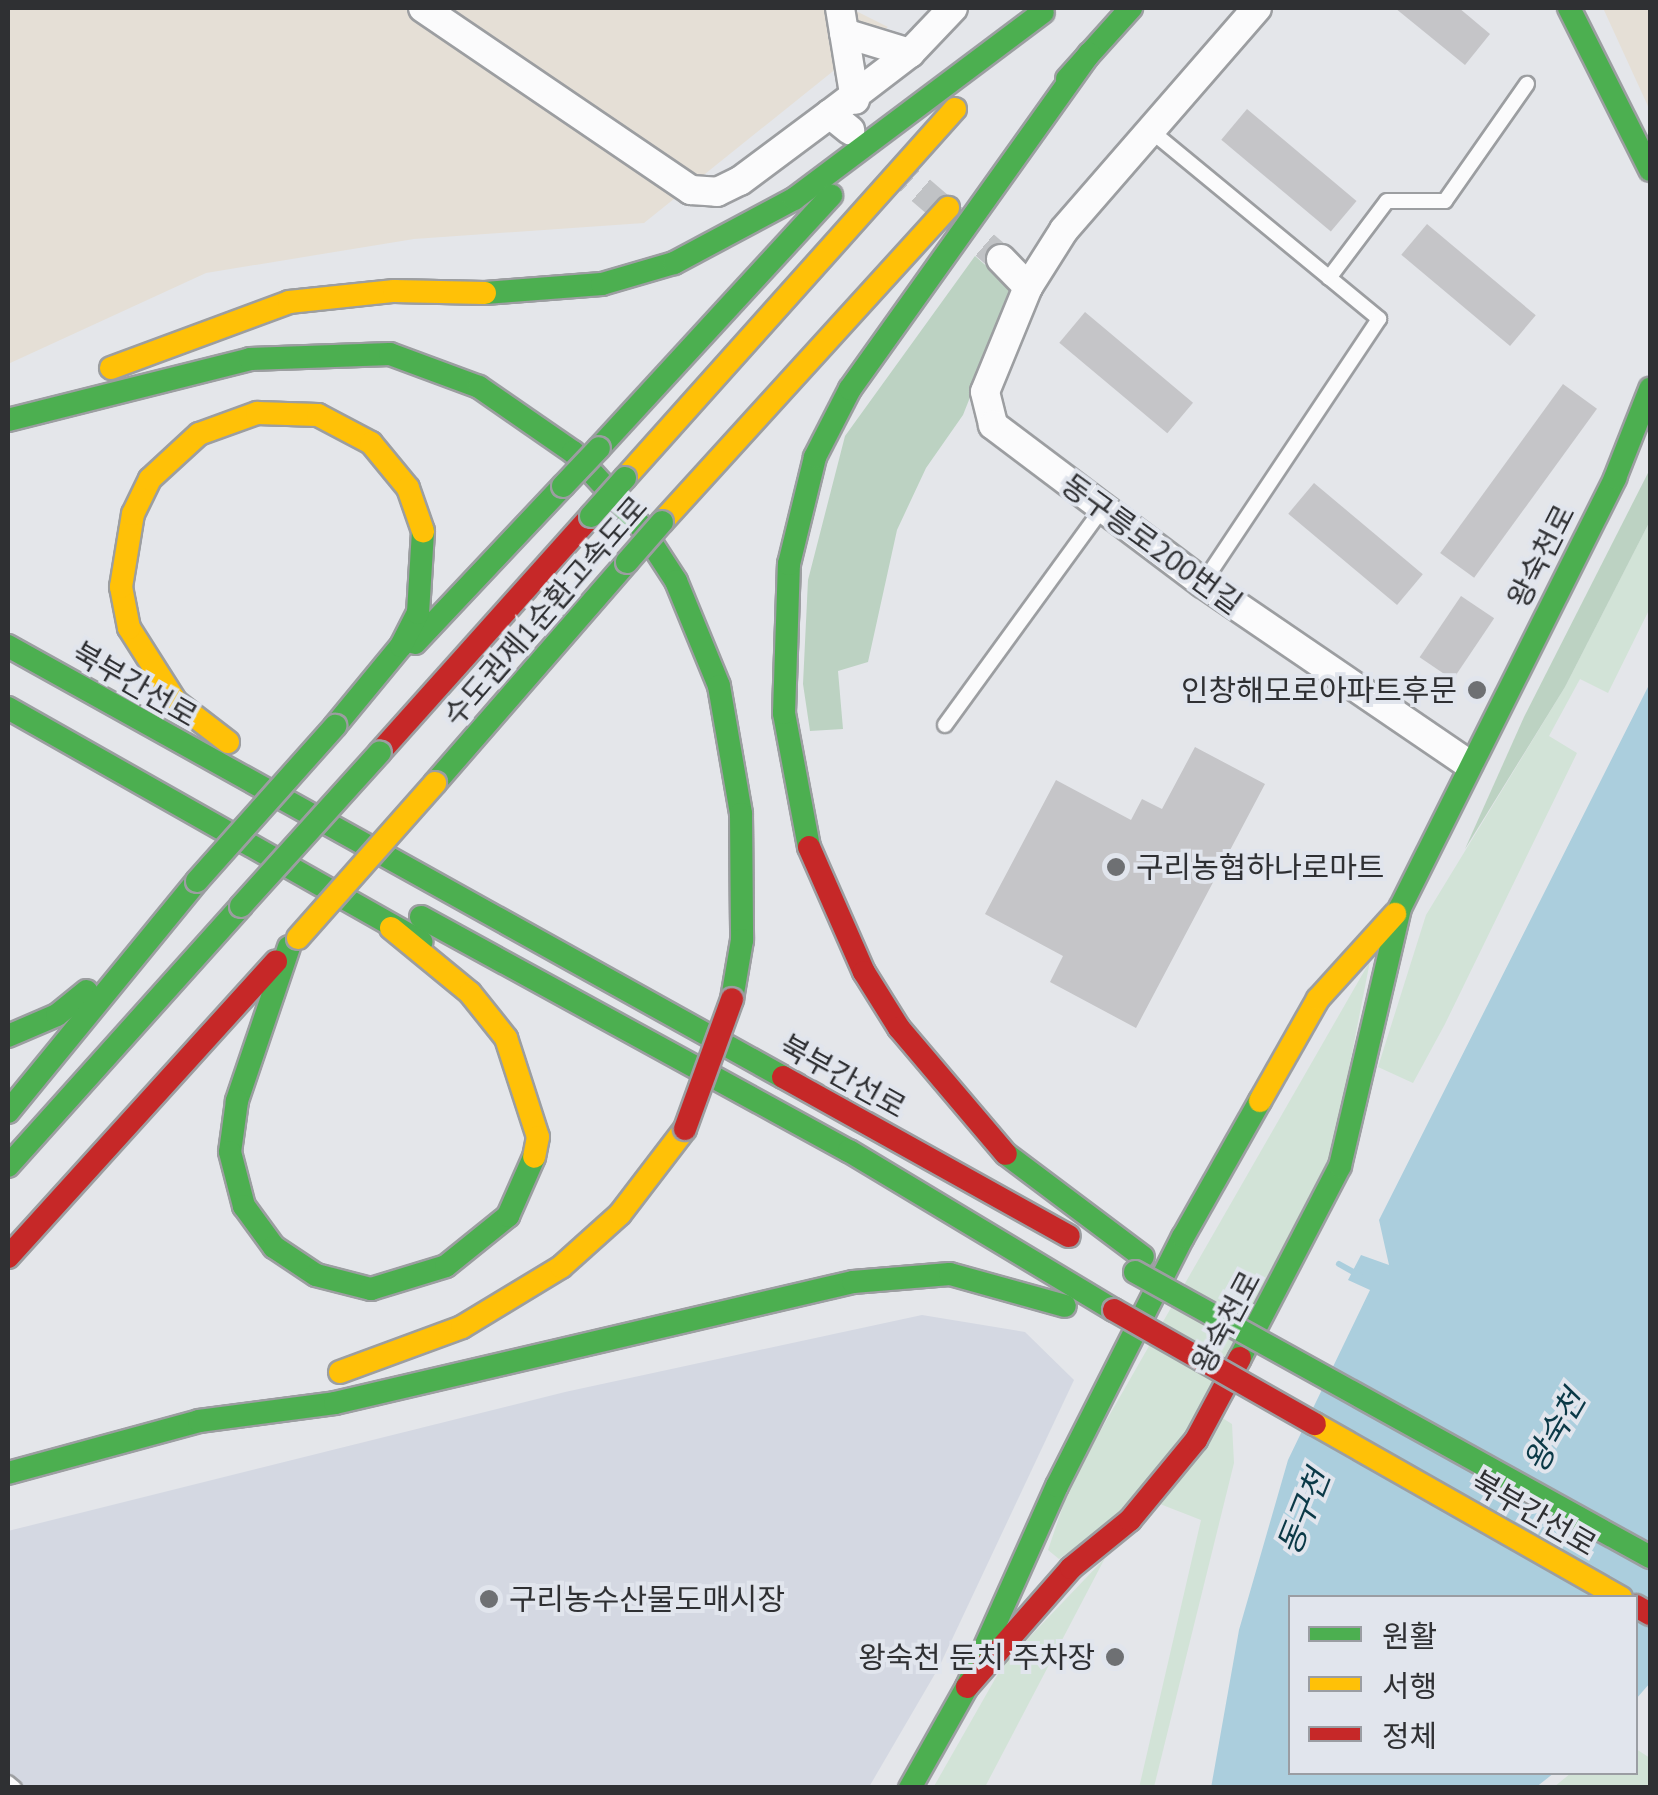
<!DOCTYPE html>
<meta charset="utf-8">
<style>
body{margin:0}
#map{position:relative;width:1658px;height:1795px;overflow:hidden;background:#e4e6ea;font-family:"PT Sans","Noto Sans KR",sans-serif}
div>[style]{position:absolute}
.built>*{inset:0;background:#d4d8e2}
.industrial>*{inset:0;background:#e5dfd6}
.green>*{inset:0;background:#d2e3d7}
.forest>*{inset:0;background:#bcd2c2}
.water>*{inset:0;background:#abcedd}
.stream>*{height:6px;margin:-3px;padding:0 3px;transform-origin:3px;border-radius:3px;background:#abcedd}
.building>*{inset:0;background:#c5c5c8;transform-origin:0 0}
.street-tunnel>*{height:28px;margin-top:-14px;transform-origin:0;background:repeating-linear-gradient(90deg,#c0c2c5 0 28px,transparent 0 42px)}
.roads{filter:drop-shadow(2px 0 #9c9ea1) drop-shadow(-2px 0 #9c9ea1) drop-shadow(0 2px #9c9ea1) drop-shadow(0 -2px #9c9ea1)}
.lane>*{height:14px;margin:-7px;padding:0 7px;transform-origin:7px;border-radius:7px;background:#fbfbfc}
.street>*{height:28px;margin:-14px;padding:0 14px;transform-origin:14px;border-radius:14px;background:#fbfbfc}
.fast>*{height:22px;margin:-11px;padding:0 11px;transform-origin:11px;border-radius:11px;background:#4caf50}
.slow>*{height:22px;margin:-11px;padding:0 11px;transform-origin:11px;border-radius:11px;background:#ffc107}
.jam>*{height:22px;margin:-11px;padding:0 11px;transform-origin:11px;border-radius:11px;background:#c62828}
.bridges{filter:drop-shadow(2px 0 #9c9ea1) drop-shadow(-2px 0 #9c9ea1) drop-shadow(0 2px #9c9ea1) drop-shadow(0 -2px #9c9ea1)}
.fast-bridge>*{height:22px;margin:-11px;padding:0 11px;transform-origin:11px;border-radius:11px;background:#4caf50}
.slow-bridge>*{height:22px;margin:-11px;padding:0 11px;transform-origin:11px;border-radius:11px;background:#ffc107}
.jam-bridge>*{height:22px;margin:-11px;padding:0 11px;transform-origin:11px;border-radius:11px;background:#c62828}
.dots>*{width:28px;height:28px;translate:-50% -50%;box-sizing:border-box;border:5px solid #e1e5ed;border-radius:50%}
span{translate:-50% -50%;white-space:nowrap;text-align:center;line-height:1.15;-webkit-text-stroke:8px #e1e5ed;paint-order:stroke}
.street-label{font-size:30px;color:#2f3033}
.poi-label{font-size:30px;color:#2f3033}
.right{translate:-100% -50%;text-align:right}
.left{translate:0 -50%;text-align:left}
.water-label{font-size:32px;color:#0b3947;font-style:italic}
.frame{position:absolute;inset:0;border:10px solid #2f3033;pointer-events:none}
.legend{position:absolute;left:1288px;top:1595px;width:350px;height:180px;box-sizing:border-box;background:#e1e5ed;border:2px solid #9a9da3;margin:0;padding:12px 18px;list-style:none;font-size:30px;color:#2f3033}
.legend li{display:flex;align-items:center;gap:20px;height:50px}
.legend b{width:50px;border:2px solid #9a9da3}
</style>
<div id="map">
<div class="built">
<div style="clip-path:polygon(922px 1315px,1025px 1332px,1074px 1380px,939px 1667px,869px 1787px,8px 1788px,8px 1531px,565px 1392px)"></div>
</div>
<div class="industrial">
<div style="clip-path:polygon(8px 8px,850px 8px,888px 27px,644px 223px,414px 239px,206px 273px,8px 364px)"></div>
<div style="clip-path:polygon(1603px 8px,1650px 8px,1650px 112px,1647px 104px)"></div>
</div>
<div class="green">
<div style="clip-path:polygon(1650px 521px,1650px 608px,1608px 693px,1580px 679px,1549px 736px,1577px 753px,1445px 1024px,1413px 1083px,1378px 1067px,1426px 915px,1565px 687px)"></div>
<div style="clip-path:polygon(1370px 961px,1330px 1166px,1173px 1456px,1115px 1521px,1059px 1559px,1048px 1550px,1071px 1482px)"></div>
<div style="clip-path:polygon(1216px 1414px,1232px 1424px,1234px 1463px,1154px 1787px,1139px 1788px,1201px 1520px,1160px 1504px)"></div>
<div style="clip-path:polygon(1105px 1558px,985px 1787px,933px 1788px,1003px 1665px)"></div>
<div style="clip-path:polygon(1636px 1749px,1650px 1758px,1650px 1787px,1554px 1787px,1571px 1773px,1636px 1772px)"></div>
</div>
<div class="forest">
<div style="clip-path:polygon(975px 256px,1007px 284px,1010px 297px,963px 415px,926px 468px,897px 530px,868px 662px,838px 671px,843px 729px,810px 731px,803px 684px,808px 580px,845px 436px)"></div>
<div style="clip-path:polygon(1650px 469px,1650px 521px,1565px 687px,1465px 849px,1524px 717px)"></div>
</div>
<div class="water">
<div style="clip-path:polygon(1650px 683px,1650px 1683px,1636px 1699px,1636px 1598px,1290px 1598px,1290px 1772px,1554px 1773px,1535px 1788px,1211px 1788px,1239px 1630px,1288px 1460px,1370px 1290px,1348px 1280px,1361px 1255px,1389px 1265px,1379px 1220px)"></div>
</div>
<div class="stream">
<div style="left:1339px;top:1264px;width:23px;rotate:29deg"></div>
</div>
<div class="building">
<div style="clip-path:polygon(1395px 8px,1459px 8px,1490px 34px,1465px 65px)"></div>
<div style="left:1247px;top:109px;width:143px;height:40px;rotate:40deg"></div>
<div style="left:1427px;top:224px;width:142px;height:40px;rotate:40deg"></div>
<div style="left:1085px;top:312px;width:141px;height:40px;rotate:40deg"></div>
<div style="left:1563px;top:384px;width:42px;height:209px;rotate:36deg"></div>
<div style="left:1314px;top:483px;width:142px;height:40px;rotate:40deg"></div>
<div style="left:1461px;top:596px;width:40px;height:74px;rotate:34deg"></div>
<div style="clip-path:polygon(1195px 747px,1265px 784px,1136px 1028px,1050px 982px,1063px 956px,985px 914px,1056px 780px,1131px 820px,1142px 799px,1162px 809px)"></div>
</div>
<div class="street-tunnel">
<div style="left:889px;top:163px;width:148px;rotate:40.6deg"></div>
</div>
<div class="roads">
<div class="lane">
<div style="left:1150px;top:130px;width:297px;rotate:39.5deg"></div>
<div style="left:1379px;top:319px;width:317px;rotate:123.7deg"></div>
<div style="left:1329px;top:278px;width:96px;rotate:-53deg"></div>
<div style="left:1387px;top:201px;width:58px"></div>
<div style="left:1445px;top:201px;width:143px;rotate:-55deg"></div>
<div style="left:945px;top:725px;width:267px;rotate:-54deg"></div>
<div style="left:8px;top:1783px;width:8px;rotate:40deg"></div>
</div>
<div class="street">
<div style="left:423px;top:8px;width:324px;rotate:34.2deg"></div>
<div style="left:691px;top:190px;width:26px;rotate:4deg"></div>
<div style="left:717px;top:192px;width:25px;rotate:-26deg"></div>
<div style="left:740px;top:181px;width:112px;rotate:-36.7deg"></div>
<div style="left:830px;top:114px;width:26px;rotate:39deg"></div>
<div style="left:840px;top:8px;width:93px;rotate:80.7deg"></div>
<div style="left:844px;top:33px;width:69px;rotate:16.9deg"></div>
<div style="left:830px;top:114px;width:101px;rotate:-37.3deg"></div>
<div style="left:910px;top:53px;width:62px;rotate:-46.3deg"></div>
<div style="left:1001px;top:259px;width:39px;rotate:46deg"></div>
<div style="left:1028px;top:287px;width:113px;rotate:112.3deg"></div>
<div style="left:985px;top:392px;width:34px;rotate:76deg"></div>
<div style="left:993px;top:425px;width:263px;rotate:37deg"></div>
<div style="left:1203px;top:583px;width:321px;rotate:34.3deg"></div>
<div style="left:1028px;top:287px;width:67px;rotate:-57.7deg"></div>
<div style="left:1064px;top:230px;width:294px;rotate:-49deg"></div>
</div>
<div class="fast">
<div style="left:1569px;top:8px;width:181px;rotate:63.4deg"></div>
<div style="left:1067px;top:79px;width:96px;rotate:-48deg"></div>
<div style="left:485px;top:293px;width:117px;rotate:-4.4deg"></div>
<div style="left:602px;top:284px;width:75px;rotate:-16.3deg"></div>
<div style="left:674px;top:263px;width:136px;rotate:-28.1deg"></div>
<div style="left:794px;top:199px;width:311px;rotate:-36.9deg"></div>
<div style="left:8px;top:420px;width:250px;rotate:-14.1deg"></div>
<div style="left:250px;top:359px;width:140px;rotate:-2deg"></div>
<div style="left:390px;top:354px;width:95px;rotate:20.3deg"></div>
<div style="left:479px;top:387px;width:114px;rotate:34.7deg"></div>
<div style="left:573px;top:452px;width:98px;rotate:47.5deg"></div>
<div style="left:639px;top:524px;width:68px;rotate:57deg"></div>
<div style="left:676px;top:581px;width:113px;rotate:67.7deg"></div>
<div style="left:719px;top:686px;width:130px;rotate:80.2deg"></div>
<div style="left:741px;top:814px;width:126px;rotate:89.5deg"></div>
<div style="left:742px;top:940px;width:60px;rotate:99.6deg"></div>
<div style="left:599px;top:448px;width:343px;rotate:-47.4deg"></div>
<div style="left:415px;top:643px;width:216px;rotate:-46.7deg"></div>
<div style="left:8px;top:646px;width:887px;rotate:29.08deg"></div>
<div style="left:8px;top:708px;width:475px;rotate:29.5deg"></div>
<div style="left:335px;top:726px;width:104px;rotate:-50.5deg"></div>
<div style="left:401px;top:646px;width:37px;rotate:-63deg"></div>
<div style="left:418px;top:613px;width:82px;rotate:-86.5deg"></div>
<div style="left:435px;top:783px;width:293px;rotate:-49deg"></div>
<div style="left:809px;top:847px;width:136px;rotate:-100.6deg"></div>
<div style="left:784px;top:713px;width:149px;rotate:-88.1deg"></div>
<div style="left:789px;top:564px;width:110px;rotate:-76.3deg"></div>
<div style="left:815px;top:457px;width:76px;rotate:-62.8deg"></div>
<div style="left:850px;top:389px;width:412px;rotate:-54.5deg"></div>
<div style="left:421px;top:917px;width:488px;rotate:28.7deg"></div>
<div style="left:849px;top:1151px;width:309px;rotate:31deg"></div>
<div style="left:289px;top:947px;width:163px;rotate:108.7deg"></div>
<div style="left:237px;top:1101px;width:51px;rotate:97.8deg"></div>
<div style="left:230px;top:1152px;width:56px;rotate:75.5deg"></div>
<div style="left:244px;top:1206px;width:51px;rotate:53.8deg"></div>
<div style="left:274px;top:1247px;width:50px;rotate:33.7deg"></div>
<div style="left:316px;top:1275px;width:57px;rotate:14.3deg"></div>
<div style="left:371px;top:1289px;width:78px;rotate:-17deg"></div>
<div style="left:446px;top:1266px;width:80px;rotate:-38.9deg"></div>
<div style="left:508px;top:1216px;width:64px;rotate:-66.2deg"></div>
<div style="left:8px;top:1036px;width:53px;rotate:-23.2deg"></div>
<div style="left:57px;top:1015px;width:38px;rotate:-39deg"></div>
<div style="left:8px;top:1112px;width:298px;rotate:-50.7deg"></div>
<div style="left:1006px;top:1154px;width:171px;rotate:36.9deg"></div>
<div style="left:8px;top:1166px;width:349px;rotate:-48.1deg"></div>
<div style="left:1240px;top:1358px;width:216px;rotate:-62.5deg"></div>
<div style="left:1340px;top:1166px;width:265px;rotate:-76.9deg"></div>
<div style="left:1400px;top:908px;width:481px;rotate:-63.4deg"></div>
<div style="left:1615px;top:478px;width:96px;rotate:-68.5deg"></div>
<div style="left:8px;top:1473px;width:198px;rotate:-15.2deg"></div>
<div style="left:199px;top:1421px;width:137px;rotate:-7.5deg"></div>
<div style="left:335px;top:1403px;width:532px;rotate:-13.15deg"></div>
<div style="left:853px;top:1282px;width:97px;rotate:-4.7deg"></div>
<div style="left:950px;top:1274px;width:119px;rotate:15.5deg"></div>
<div style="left:910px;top:1788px;width:116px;rotate:-60.6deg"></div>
<div style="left:967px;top:1687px;width:220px;rotate:-65.9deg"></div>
<div style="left:1057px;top:1486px;width:279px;rotate:-63.2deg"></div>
<div style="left:1183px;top:1237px;width:156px;rotate:-60.5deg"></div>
</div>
<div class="slow">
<div style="left:111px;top:368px;width:190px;rotate:-20.3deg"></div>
<div style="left:289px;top:302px;width:106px;rotate:-6deg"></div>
<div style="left:394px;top:291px;width:91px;rotate:1.3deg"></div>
<div style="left:625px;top:478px;width:495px;rotate:-48.2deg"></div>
<div style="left:662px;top:522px;width:425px;rotate:-47.7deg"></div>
<div style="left:228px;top:742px;width:66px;rotate:-142.4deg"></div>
<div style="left:176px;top:702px;width:88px;rotate:-122.4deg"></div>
<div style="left:129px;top:628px;width:42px;rotate:-101deg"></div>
<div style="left:121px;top:587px;width:74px;rotate:-80.7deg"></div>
<div style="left:133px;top:514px;width:39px;rotate:-64deg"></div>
<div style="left:150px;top:479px;width:67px;rotate:-42.6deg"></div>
<div style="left:199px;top:434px;width:62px;rotate:-19.9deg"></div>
<div style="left:257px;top:413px;width:61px;rotate:1.9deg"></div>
<div style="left:318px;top:415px;width:60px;rotate:27.8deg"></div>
<div style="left:371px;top:443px;width:58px;rotate:50.6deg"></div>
<div style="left:408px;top:488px;width:46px;rotate:70.8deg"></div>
<div style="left:391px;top:928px;width:102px;rotate:39.4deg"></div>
<div style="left:470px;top:993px;width:58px;rotate:51.3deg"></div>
<div style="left:506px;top:1038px;width:104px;rotate:72.1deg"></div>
<div style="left:538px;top:1137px;width:20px;rotate:101deg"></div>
<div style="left:1260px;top:1101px;width:117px;rotate:-60.4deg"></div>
<div style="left:1318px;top:999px;width:115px;rotate:-47.8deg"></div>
<div style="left:340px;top:1372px;width:130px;rotate:-20.2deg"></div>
<div style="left:462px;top:1327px;width:116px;rotate:-31.2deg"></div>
<div style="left:561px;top:1267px;width:79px;rotate:-41.9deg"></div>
<div style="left:620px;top:1214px;width:107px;rotate:-52.6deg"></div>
</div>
<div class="jam">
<div style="left:380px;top:752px;width:317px;rotate:-48.2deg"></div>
<div style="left:809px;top:847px;width:137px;rotate:66.3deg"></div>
<div style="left:864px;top:972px;width:66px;rotate:58deg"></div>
<div style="left:899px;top:1028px;width:165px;rotate:49.7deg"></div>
<div style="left:783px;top:1077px;width:327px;rotate:29.1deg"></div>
<div style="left:8px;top:1257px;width:399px;rotate:-47.8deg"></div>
<div style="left:1636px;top:1606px;width:16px;rotate:30deg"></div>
<div style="left:967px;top:1687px;width:158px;rotate:-48.8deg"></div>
<div style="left:1071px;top:1568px;width:76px;rotate:-39.1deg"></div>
<div style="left:1130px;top:1520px;width:104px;rotate:-50.5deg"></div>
<div style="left:1196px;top:1440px;width:93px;rotate:-61.8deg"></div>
</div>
</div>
<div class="bridges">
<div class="fast-bridge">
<div style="left:563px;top:486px;width:52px;rotate:-46.5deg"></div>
<div style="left:591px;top:516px;width:51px;rotate:-48.2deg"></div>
<div style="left:627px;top:562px;width:53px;rotate:-48.8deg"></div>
<div style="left:197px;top:881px;width:208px;rotate:-48.3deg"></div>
<div style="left:241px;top:906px;width:207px;rotate:-47.9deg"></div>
<div style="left:1135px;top:1272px;width:589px;rotate:28.96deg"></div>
</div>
<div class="slow-bridge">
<div style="left:298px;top:938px;width:207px;rotate:-48.5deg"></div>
<div style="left:1315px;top:1424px;width:352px;rotate:29.6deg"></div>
</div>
<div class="jam-bridge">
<div style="left:685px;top:1129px;width:138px;rotate:-70.1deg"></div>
<div style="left:1114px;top:1310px;width:231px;rotate:29.6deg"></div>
</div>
</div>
<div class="dots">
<div style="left:1477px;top:690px;background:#6e7073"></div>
<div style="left:1116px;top:867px;background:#6e7073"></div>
<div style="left:489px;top:1599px;background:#6e7073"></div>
<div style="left:1115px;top:1657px;background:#6e7073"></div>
</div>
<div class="street-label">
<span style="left:1152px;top:544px;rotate:36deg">동구릉로200번길</span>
<span style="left:1541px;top:556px;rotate:-63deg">왕숙천로</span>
<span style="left:545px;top:611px;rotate:-49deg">수도권제1순환고속도로</span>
<span style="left:135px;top:684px;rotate:30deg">북부간선로</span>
<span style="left:843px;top:1076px;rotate:29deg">북부간선로</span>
<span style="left:1226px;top:1322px;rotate:-62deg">왕숙천로</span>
<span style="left:1534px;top:1513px;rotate:30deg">북부간선로</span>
</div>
<div class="poi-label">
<span class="right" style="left:1457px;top:690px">인창해모로아파트후문</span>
<span class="left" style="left:1136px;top:867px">구리농협하나로마트</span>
<span class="left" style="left:509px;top:1599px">구리농수산물도매시장</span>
<span class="right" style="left:1095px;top:1657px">왕숙천 둔치 주차장</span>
</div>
<div class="water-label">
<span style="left:1554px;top:1431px;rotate:-60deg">왕숙천</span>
<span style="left:1303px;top:1512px;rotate:-68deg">동구천</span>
</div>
<div class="frame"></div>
<ul class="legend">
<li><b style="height:12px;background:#4caf50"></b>원활</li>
<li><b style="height:12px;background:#ffc107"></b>서행</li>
<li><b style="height:12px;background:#c62828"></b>정체</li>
</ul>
</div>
